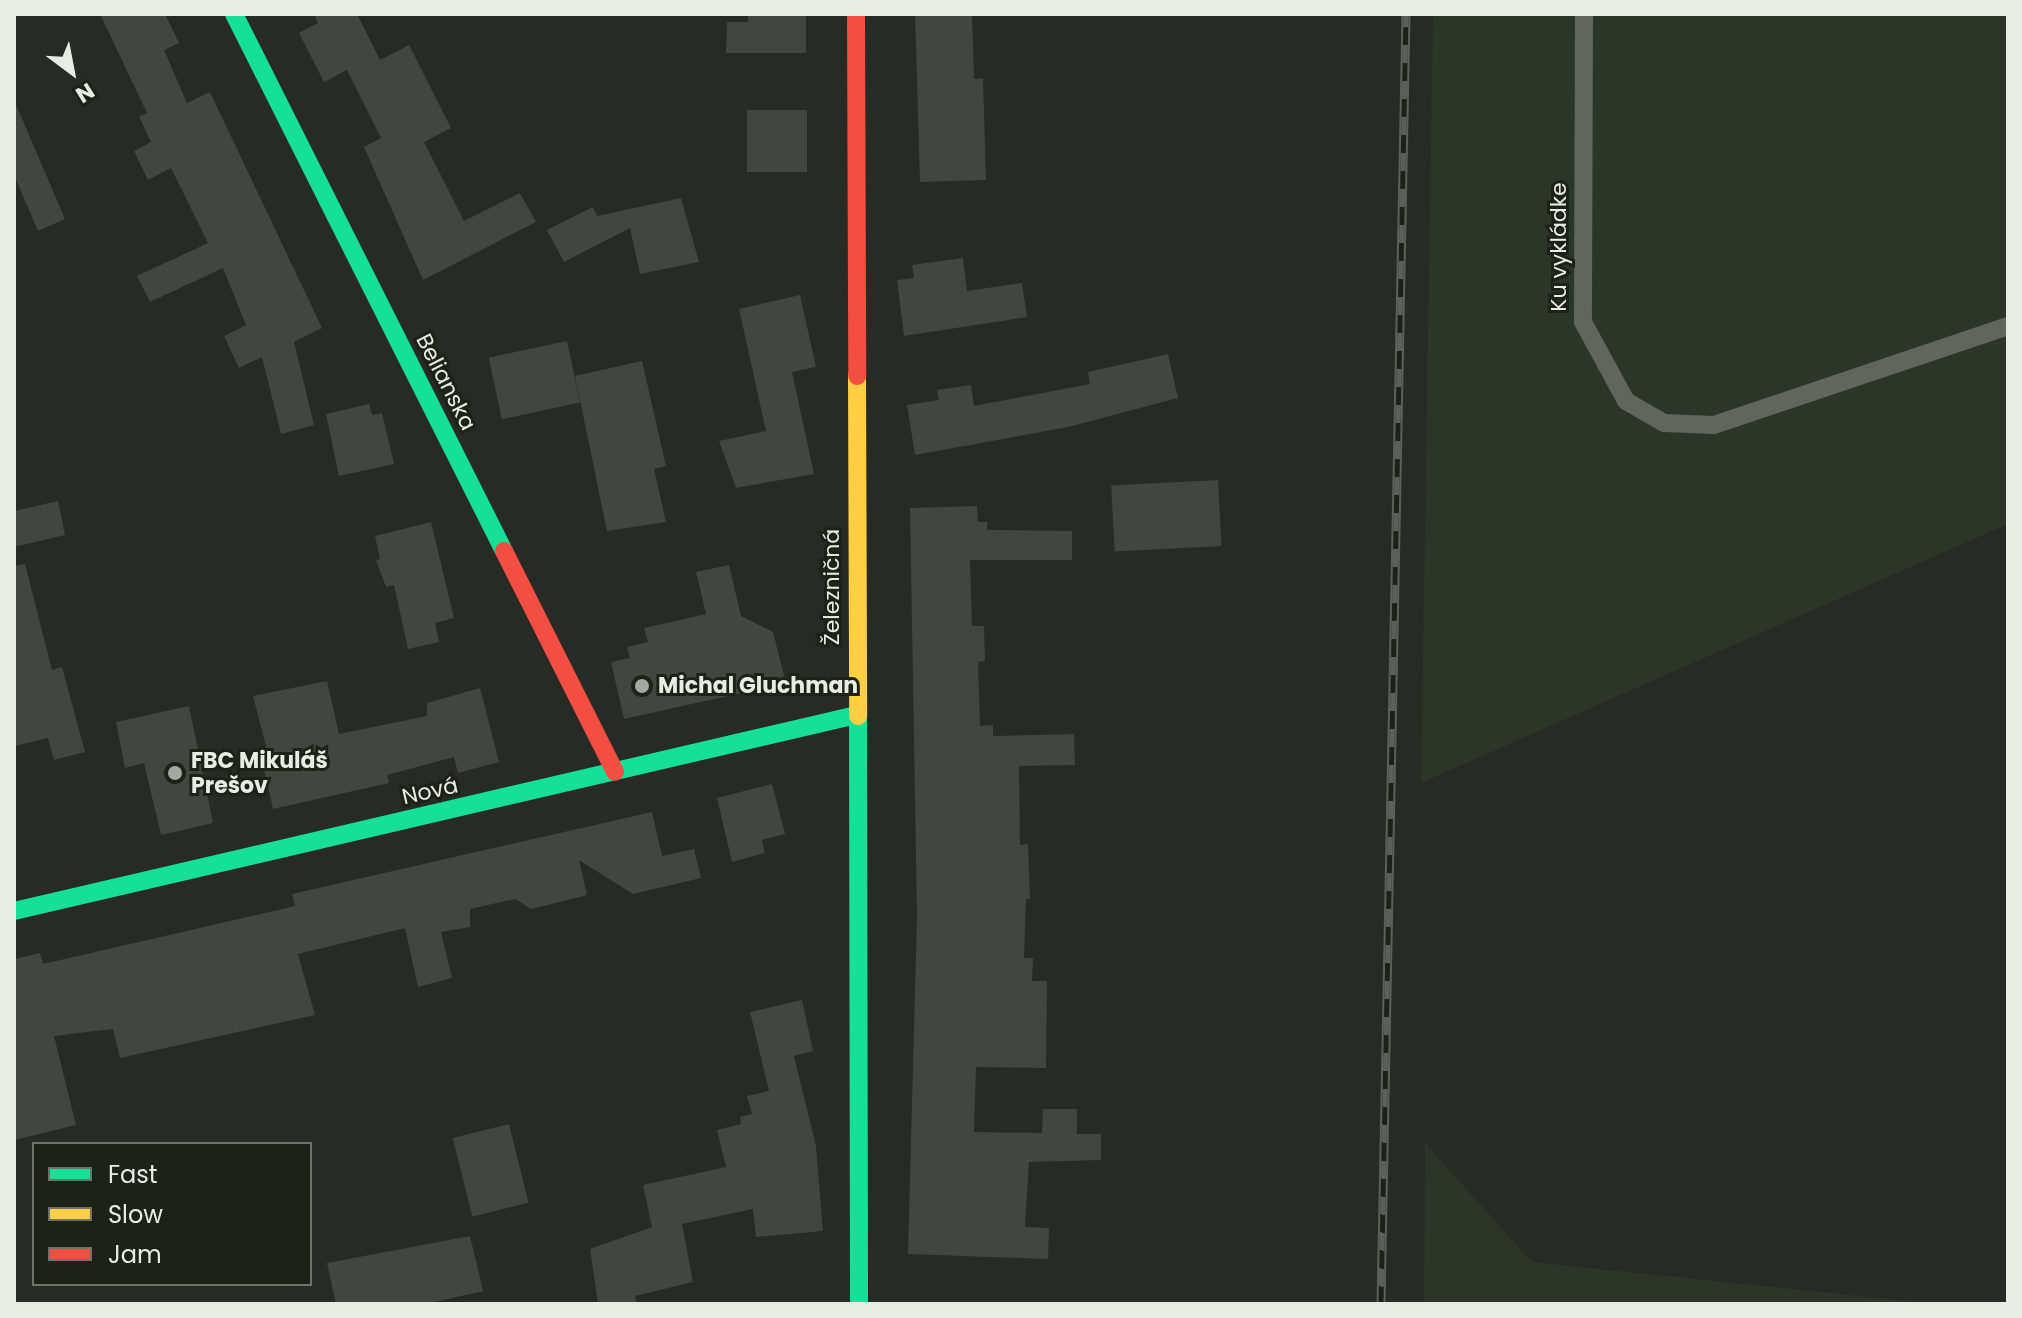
<!DOCTYPE html>
<meta charset="utf-8">
<style>
body{margin:0}
#map{position:relative;width:2022px;height:1318px;overflow:hidden;background:#272a25;font-family:Poppins,sans-serif}
div>[style]{position:absolute}
.built>*{inset:0;background:#2d3528}
.building>*{inset:0;background:#424540;transform-origin:0 0}
.lane>*{height:18px;margin:-9px;padding:0 9px;transform-origin:9px;border-radius:9px;background:#60665d}
.fast>*{height:18px;margin:-9px;padding:0 9px;transform-origin:9px;border-radius:9px;background:#16e098}
.slow>*{height:18px;margin:-9px;padding:0 9px;transform-origin:9px;border-radius:9px;background:#ffcf43}
.jam>*{height:18px;margin:-9px;padding:0 9px;transform-origin:9px;border-radius:9px;background:#f24e42}
.rail>*{height:9px;margin-top:-4.5px;transform-origin:0;background:repeating-linear-gradient(90deg,#1d2219 0 18px,#5c605a 0 36px);box-sizing:border-box;border-block:2px solid #5c605a}
.dots>*{width:22px;height:22px;translate:-50% -50%;box-sizing:border-box;border:4px solid #1d2219;border-radius:50%}
span{translate:-50% -50%;white-space:nowrap;text-align:center;line-height:1.15;-webkit-text-stroke:6px #1d2219;paint-order:stroke}
.street-label{font-size:22px;color:#e8ece5}
.poi-label{font-size:22px;color:#e8ece5;font-weight:700}
.left{translate:0 -50%;text-align:left}
.frame{position:absolute;inset:0;border:16px solid #e8ece5;pointer-events:none}
.legend{position:absolute;left:32px;top:1142px;width:280px;height:144px;box-sizing:border-box;background:#1d2219;border:2px solid #6e736b;margin:0;padding:10px 14px;list-style:none;font-size:24px;color:#e8ece5}
.legend li{display:flex;align-items:center;gap:16px;height:40px}
.legend b{width:40px;border:2px solid #6e736b}
.north{position:absolute;left:32px;top:32px;width:80px;height:80px;-webkit-text-stroke:6px #1d2219;paint-order:stroke;rotate:148deg;font-size:22px;font-weight:700;line-height:32px;text-align:center;color:#e8ece5}
.north::after{content:'';display:block;margin:auto;width:28px;height:36px;background:#e8ece5;clip-path:polygon(50% 0,100% 100%,50% 72%,0 100%)}
</style>
<div id="map">
<div class="built">
<div style="clip-path:polygon(1433px 14px,2008px 14px,2008px 524px,1421px 783px)"></div>
<div style="clip-path:polygon(1425px 1143px,1532px 1262px,1936px 1304px,1424px 1304px)"></div>
</div>
<div class="building">
<div style="clip-path:polygon(100px 14px,165px 14px,179px 43px,164px 50px,187px 103px,210px 92px,322px 328px,294px 342px,314px 425px,281px 434px,262px 357px,239px 368px,224px 336px,246px 325px,223px 268px,150px 302px,137px 276px,208px 243px,171px 168px,148px 180px,134px 151px,151px 142px,139px 117px,147px 113px)"></div>
<div style="clip-path:polygon(314px 14px,357px 14px,380px 60px,409px 45px,451px 128px,424px 142px,464px 221px,520px 193px,536px 222px,423px 280px,364px 147px,381px 138px,347px 70px,324px 82px,299px 33px,318px 23px)"></div>
<div style="clip-path:polygon(748px 14px,806px 14px,806px 53px,726px 53px,727px 22px,748px 22px)"></div>
<div style="clip-path:polygon(915px 14px,972px 14px,974px 79px,983px 78px,986px 180px,920px 182px)"></div>
<div style="clip-path:polygon(14px 100px,65px 219px,38px 231px,14px 175px)"></div>
<div style="left:747px;top:110px;width:60px;height:62px"></div>
<div style="clip-path:polygon(681px 198px,699px 262px,640px 274px,630px 228px,564px 262px,547px 230px,593px 207px,597px 216px)"></div>
<div style="clip-path:polygon(963px 258px,967px 291px,1022px 283px,1027px 317px,904px 336px,897px 280px,914px 278px,912px 265px)"></div>
<div style="clip-path:polygon(800px 295px,816px 367px,792px 372px,814px 474px,736px 488px,719px 441px,766px 431px,739px 309px)"></div>
<div style="left:567px;top:341px;width:63px;height:80px;rotate:78deg"></div>
<div style="clip-path:polygon(1168px 354px,1178px 398px,1068px 427px,915px 455px,907px 405px,939px 400px,937px 390px,971px 385px,974px 406px,1090px 384px,1088px 372px)"></div>
<div style="clip-path:polygon(642px 361px,666px 466px,654px 469px,666px 522px,607px 531px,575px 376px)"></div>
<div style="clip-path:polygon(369px 404px,372px 415px,382px 413px,394px 464px,339px 476px,326px 414px)"></div>
<div style="left:1218px;top:480px;width:66px;height:107px;rotate:87deg"></div>
<div style="clip-path:polygon(58px 501px,65px 535px,14px 547px,14px 511px)"></div>
<div style="clip-path:polygon(977px 506px,978px 522px,987px 522px,987px 530px,1072px 531px,1072px 560px,970px 560px,972px 626px,984px 626px,985px 661px,978px 662px,980px 726px,993px 725px,993px 736px,1074px 734px,1075px 765px,1019px 766px,1020px 845px,1028px 844px,1030px 899px,1026px 899px,1024px 958px,1033px 958px,1032px 981px,1047px 981px,1046px 1068px,976px 1067px,974px 1132px,1042px 1133px,1043px 1109px,1077px 1109px,1077px 1134px,1101px 1134px,1101px 1160px,1029px 1162px,1025px 1227px,1049px 1228px,1048px 1259px,908px 1254px,917px 916px,910px 508px)"></div>
<div style="clip-path:polygon(431px 522px,454px 618px,435px 623px,439px 642px,408px 649px,394px 585px,386px 587px,376px 560px,380px 559px,375px 536px)"></div>
<div style="clip-path:polygon(25px 564px,52px 670px,62px 667px,85px 752px,54px 760px,48px 738px,14px 746px,14px 566px)"></div>
<div style="clip-path:polygon(729px 565px,741px 616px,773px 632px,786px 683px,624px 719px,611px 662px,630px 658px,627px 647px,648px 642px,644px 628px,706px 614px,696px 572px)"></div>
<div style="clip-path:polygon(327px 681px,339px 734px,427px 716px,427px 703px,480px 688px,499px 762px,458px 773px,454px 757px,387px 775px,389px 783px,273px 809px,261px 756px,268px 754px,253px 696px)"></div>
<div style="clip-path:polygon(189px 706px,213px 823px,161px 835px,144px 763px,125px 768px,116px 722px)"></div>
<div style="clip-path:polygon(772px 784px,785px 834px,762px 840px,765px 853px,732px 862px,717px 798px)"></div>
<div style="clip-path:polygon(652px 812px,662px 856px,694px 849px,701px 878px,633px 894px,579px 860px,587px 895px,531px 909px,515px 899px,470px 909px,470px 927px,441px 932px,452px 978px,418px 987px,405px 928px,298px 954px,315px 1015px,120px 1058px,113px 1029px,54px 1036px,76px 1125px,14px 1140px,14px 959px,40px 953px,43px 964px,295px 906px,292px 894px)"></div>
<div style="clip-path:polygon(802px 1000px,813px 1051px,794px 1056px,816px 1146px,823px 1231px,756px 1237px,753px 1209px,682px 1224px,693px 1282px,635px 1296px,637px 1304px,598px 1304px,590px 1249px,652px 1227px,643px 1185px,726px 1167px,717px 1130px,741px 1124px,740px 1117px,752px 1114px,747px 1096px,769px 1091px,750px 1012px)"></div>
<div style="left:509px;top:1124px;width:81px;height:58px;rotate:76deg"></div>
<div style="clip-path:polygon(470px 1236px,483px 1291px,426px 1304px,336px 1304px,327px 1263px)"></div>
</div>
<div class="lane">
<div style="left:1584px;top:14px;width:308px;rotate:90.2deg"></div>
<div style="left:1583px;top:322px;width:90px;rotate:61.4deg"></div>
<div style="left:1626px;top:401px;width:44px;rotate:30.1deg"></div>
<div style="left:1664px;top:423px;width:50px;rotate:2.3deg"></div>
<div style="left:1714px;top:425px;width:310px;rotate:-18.6deg"></div>
</div>
<div class="fast">
<div style="left:234px;top:14px;width:601px;rotate:63.31deg"></div>
<div style="left:858px;top:716px;width:588px;rotate:89.9deg"></div>
<div style="left:14px;top:911px;width:865px;rotate:-13.1deg"></div>
</div>
<div class="slow">
<div style="left:857px;top:376px;width:340px;rotate:89.8deg"></div>
</div>
<div class="jam">
<div style="left:856px;top:14px;width:362px;rotate:89.8deg"></div>
<div style="left:504px;top:551px;width:247px;rotate:63.3deg"></div>
</div>
<div class="rail">
<div style="left:1381px;top:1304px;width:1290px;rotate:-88.89deg"></div>
</div>
<div class="dots">
<div style="left:642px;top:686px;background:#a4a8a2"></div>
<div style="left:175px;top:773px;background:#a4a8a2"></div>
</div>
<div class="street-label">
<span style="left:1559px;top:247px;rotate:-90deg">Ku vykládke</span>
<span style="left:446px;top:382px;rotate:63deg">Belianska</span>
<span style="left:832px;top:587px;rotate:-90deg">Železničná</span>
<span style="left:430px;top:791px;rotate:-13deg">Nová</span>
</div>
<div class="poi-label">
<span class="left" style="left:658px;top:686px">Michal Gluchman</span>
<span class="left" style="left:191px;top:773px">FBC Mikuláš<br>Prešov</span>
</div>
<div class="frame"></div>
<ul class="legend">
<li><b style="height:10px;background:#16e098"></b>Fast</li>
<li><b style="height:10px;background:#ffcf43"></b>Slow</li>
<li><b style="height:10px;background:#f24e42"></b>Jam</li>
</ul>
<div class="north">N</div>
</div>
